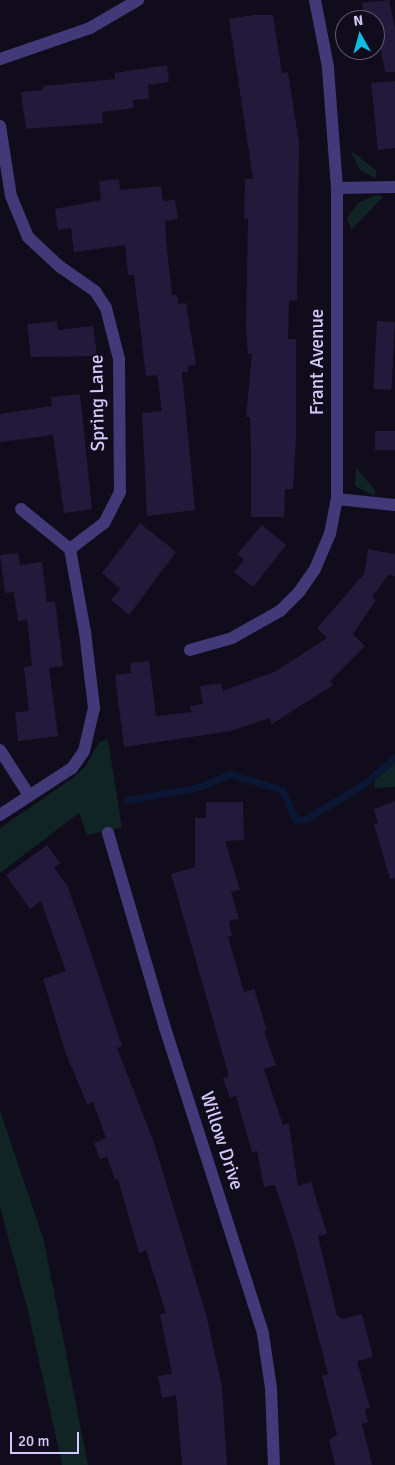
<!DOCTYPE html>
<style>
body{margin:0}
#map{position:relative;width:395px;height:1465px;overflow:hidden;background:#100c1b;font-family:Signika,sans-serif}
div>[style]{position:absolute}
.green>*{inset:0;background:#102325}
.stream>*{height:7px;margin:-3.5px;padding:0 3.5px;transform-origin:3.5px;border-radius:3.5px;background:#0b1635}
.building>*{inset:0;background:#23193b;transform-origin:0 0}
.minor>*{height:12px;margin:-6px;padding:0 6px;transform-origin:6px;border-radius:6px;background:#423a78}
span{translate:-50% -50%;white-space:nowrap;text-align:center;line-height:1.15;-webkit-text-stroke:4.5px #100c1b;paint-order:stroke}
.street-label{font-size:19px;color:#d4c9fc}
.north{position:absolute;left:335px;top:10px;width:50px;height:50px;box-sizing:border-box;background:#100c1b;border:1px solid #5e5875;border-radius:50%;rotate:353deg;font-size:14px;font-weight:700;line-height:20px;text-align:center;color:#d4c9fc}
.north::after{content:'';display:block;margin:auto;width:18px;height:22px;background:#0dbbe4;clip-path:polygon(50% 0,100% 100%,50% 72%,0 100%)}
.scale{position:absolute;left:10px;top:1432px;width:69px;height:22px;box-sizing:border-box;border:2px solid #d4c9fc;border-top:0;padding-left:6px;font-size:15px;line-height:18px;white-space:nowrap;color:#d4c9fc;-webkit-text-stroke:4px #100c1b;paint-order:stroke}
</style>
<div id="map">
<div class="green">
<div style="clip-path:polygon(350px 150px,377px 171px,375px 178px,360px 170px)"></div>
<div style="clip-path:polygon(376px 195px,383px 197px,351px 230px,347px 218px,358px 203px)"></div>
<div style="clip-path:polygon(356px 468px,375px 490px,375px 496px,355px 486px)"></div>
<div style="clip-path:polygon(108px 740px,122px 828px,87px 835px,79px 813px,0 873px,0 828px,73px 778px,85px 767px,99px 742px)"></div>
<div style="clip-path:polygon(395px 763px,395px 787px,375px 788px,374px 781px)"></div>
<div style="clip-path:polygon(0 1110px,44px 1241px,88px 1465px,62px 1465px,28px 1311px,0 1207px)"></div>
</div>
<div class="stream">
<div style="left:127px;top:800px;width:73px;rotate:-10.2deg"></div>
<div style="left:199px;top:787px;width:34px;rotate:-23deg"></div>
<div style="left:230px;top:774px;width:54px;rotate:17.1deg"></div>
<div style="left:282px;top:790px;width:33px;rotate:65deg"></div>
<div style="left:296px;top:820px;width:10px;rotate:-6deg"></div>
<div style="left:306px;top:819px;width:68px;rotate:-31.1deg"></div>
<div style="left:364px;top:784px;width:41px;rotate:-41.1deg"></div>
</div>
<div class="building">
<div style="clip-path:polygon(389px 0,395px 28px,395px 72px,385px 72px,375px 20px,365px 20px,362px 3px)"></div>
<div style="clip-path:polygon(254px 15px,273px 15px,282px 73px,288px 72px,299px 143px,297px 301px,289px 300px,288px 339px,296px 339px,296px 440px,293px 489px,285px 489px,284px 517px,251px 517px,251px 448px,250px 417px,246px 417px,252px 354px,248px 354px,246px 328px,248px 219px,244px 219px,245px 179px,253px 179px,229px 19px)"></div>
<div style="clip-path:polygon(167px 65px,169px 82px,148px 85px,149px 99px,133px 100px,134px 108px,102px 112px,103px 123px,26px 129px,21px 92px,43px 90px,43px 86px,115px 79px,115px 73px)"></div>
<div style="clip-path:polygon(395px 81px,395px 148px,378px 150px,371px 83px)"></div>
<div style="clip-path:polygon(119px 179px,120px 190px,161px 186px,163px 201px,175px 200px,178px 219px,165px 221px,166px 240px,172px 295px,177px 295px,178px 304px,186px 303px,196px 365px,187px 366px,188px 372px,182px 372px,195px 510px,147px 516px,142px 413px,162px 411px,157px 375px,146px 376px,134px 275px,128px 275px,125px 245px,74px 252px,71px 228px,58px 230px,55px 209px,101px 200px,99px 181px)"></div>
<div style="clip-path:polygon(57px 321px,58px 330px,93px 326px,97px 356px,31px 357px,27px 324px)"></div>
<div style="left:377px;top:321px;width:18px;height:68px;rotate:3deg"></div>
<div style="clip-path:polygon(80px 394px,92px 509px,64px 513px,53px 435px,0 442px,0 414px,52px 406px,51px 397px)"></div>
<div style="left:375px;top:431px;width:20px;height:19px"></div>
<div style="clip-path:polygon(140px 523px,176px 552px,129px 615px,111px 600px,120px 589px,102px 573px)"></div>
<div style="clip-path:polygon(262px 525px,286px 545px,253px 587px,234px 572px,244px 560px,237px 554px)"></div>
<div style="clip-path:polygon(368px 549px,395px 554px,395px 576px,388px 575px,372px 597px,376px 600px,353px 634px,365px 646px,330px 681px,333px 685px,272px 724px,269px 718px,231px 731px,124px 747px,115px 675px,131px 673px,130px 663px,149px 661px,156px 716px,191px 712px,190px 706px,203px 704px,200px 686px,221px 683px,223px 691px,276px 671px,327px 638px,317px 628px,364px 574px)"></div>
<div style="clip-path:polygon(18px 553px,20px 565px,42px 562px,47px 602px,55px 601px,63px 666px,49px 668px,58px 736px,18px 741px,15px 712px,29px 711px,24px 667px,32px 666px,27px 620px,18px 621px,14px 592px,5px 593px,0 555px)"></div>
<div style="clip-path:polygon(395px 801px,395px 878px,390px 879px,374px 824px,378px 823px,374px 809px)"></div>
<div style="clip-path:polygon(206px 802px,243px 802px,244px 840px,225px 841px,240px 890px,231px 892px,239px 919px,229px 921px,232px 936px,228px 937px,244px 992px,254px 989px,267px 1030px,264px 1031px,276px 1065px,264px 1069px,283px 1125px,289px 1124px,298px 1186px,311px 1182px,327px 1234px,318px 1236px,337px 1315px,342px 1319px,362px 1314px,373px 1357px,357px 1361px,370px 1408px,365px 1409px,368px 1422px,362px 1424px,372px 1465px,335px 1465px,329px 1440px,337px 1435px,322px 1376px,328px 1374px,294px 1243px,275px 1185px,264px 1187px,257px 1151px,252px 1152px,236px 1096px,230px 1098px,223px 1078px,229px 1076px,171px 874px,195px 867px,195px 818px,206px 818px)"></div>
<div style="clip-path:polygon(47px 845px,60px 863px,54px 868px,67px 885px,87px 941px,122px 1046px,117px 1048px,153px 1140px,206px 1314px,222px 1387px,227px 1465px,182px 1465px,176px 1395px,162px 1398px,158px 1376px,172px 1374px,160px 1314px,166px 1313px,146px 1250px,139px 1253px,118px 1179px,115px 1180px,107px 1157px,100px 1159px,94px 1143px,106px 1138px,93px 1102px,87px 1104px,66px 1054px,43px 979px,66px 971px,41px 901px,30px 909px,6px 875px)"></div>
</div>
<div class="minor">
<div style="left:0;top:59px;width:95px;rotate:-19deg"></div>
<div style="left:90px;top:28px;width:56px;rotate:-30.3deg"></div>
<div style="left:0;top:126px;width:71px;rotate:81.1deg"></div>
<div style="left:11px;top:196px;width:44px;rotate:67.5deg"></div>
<div style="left:28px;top:237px;width:42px;rotate:43.1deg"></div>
<div style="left:59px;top:266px;width:44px;rotate:34.8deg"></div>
<div style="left:95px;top:291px;width:20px;rotate:57deg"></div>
<div style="left:106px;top:308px;width:53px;rotate:75.7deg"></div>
<div style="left:119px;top:359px;width:133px;rotate:89.6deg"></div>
<div style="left:120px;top:492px;width:35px;rotate:117deg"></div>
<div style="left:104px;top:523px;width:43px;rotate:142.6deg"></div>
<div style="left:70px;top:549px;width:84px;rotate:79.8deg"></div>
<div style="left:85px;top:632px;width:77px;rotate:83.2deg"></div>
<div style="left:94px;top:708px;width:44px;rotate:103.1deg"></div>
<div style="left:84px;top:751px;width:21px;rotate:125deg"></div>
<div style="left:72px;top:768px;width:86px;rotate:146.9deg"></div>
<div style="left:337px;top:188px;width:58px;rotate:-1deg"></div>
<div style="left:337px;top:499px;width:58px;rotate:5.9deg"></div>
<div style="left:21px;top:509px;width:63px;rotate:39.2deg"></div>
<div style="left:190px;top:650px;width:44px;rotate:-15.9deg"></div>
<div style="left:232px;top:638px;width:55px;rotate:-29.4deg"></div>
<div style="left:280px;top:611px;width:27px;rotate:-45deg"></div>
<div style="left:299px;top:592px;width:28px;rotate:-55deg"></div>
<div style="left:315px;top:569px;width:38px;rotate:-67deg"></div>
<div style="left:330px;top:534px;width:36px;rotate:-79deg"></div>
<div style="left:337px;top:499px;width:311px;rotate:-90deg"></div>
<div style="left:337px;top:188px;width:121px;rotate:-94.3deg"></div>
<div style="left:328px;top:67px;width:68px;rotate:-101deg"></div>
<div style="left:0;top:750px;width:54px;rotate:57.2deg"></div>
<div style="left:108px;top:833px;width:203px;rotate:73.7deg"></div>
<div style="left:165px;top:1028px;width:321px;rotate:72.2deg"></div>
<div style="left:263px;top:1334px;width:55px;rotate:81.6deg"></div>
<div style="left:271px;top:1388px;width:77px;rotate:87.8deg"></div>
</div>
<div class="street-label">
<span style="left:318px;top:362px;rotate:-90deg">Frant Avenue</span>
<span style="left:98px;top:403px;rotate:-91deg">Spring Lane</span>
<span style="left:221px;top:1141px;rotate:72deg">Willow Drive</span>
</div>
<div class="north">N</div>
<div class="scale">20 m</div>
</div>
